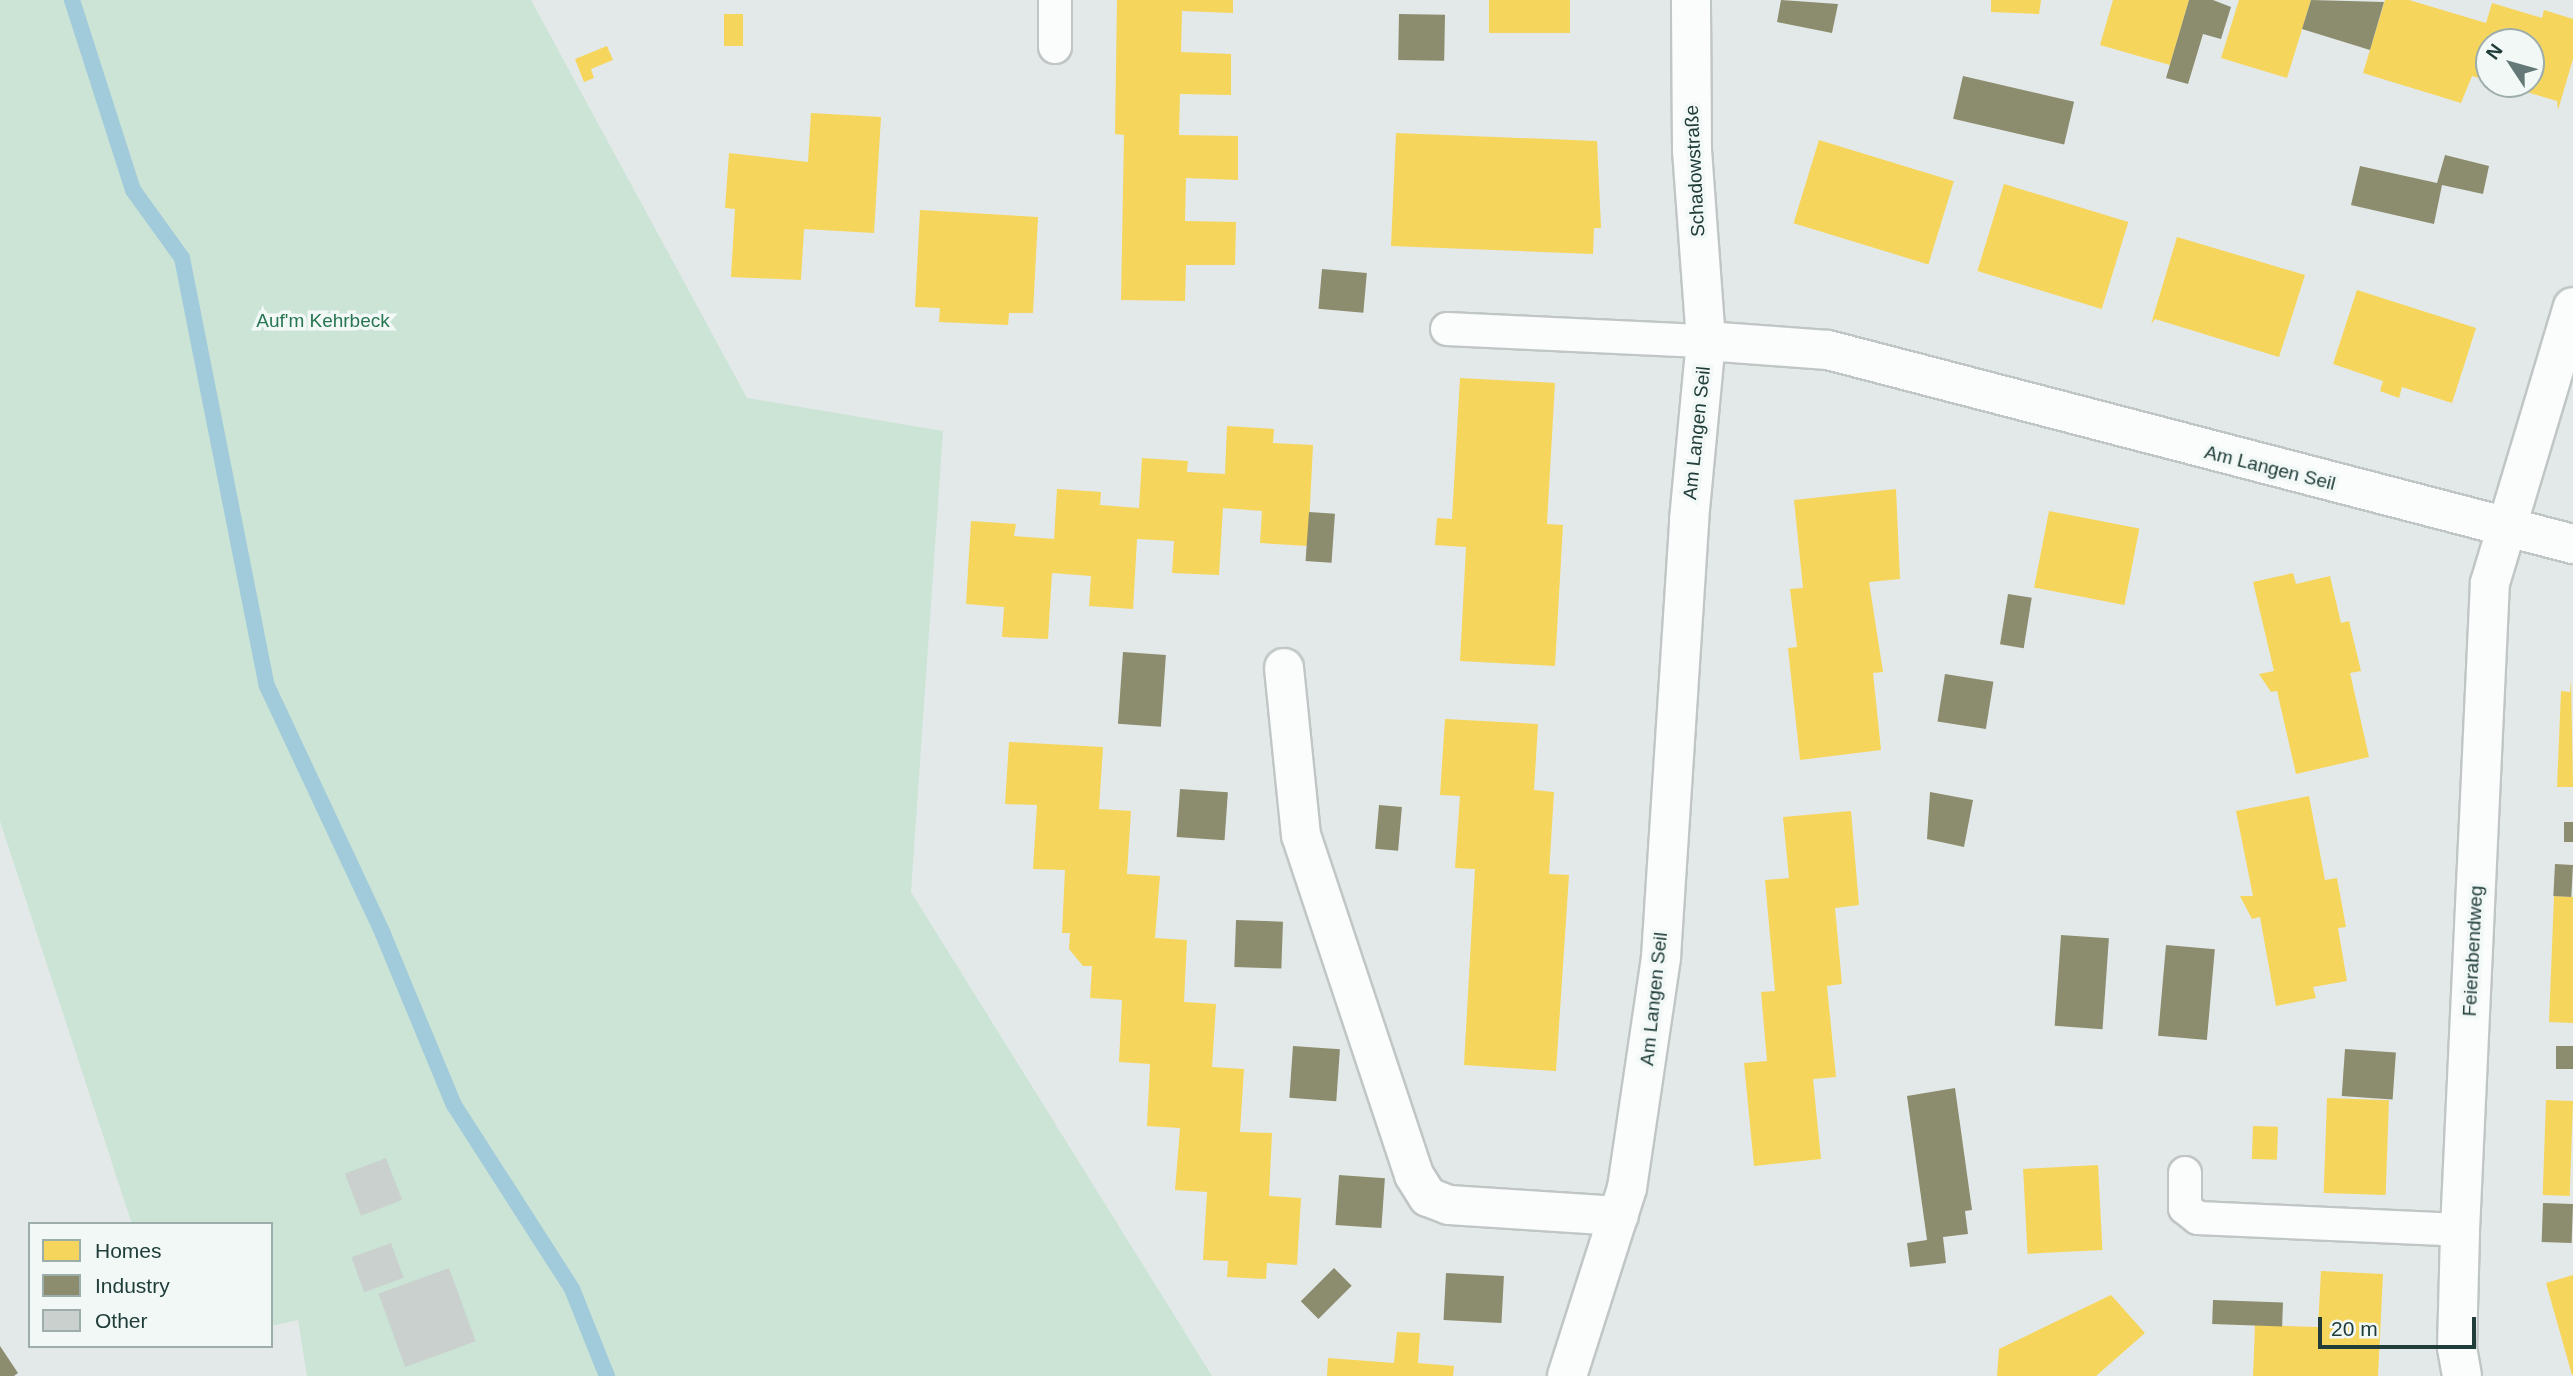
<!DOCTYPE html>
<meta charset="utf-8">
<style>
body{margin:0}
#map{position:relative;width:2573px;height:1376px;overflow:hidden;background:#e3e9e8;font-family:Arial,sans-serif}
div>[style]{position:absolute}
.green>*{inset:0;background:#cbe4d6}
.homes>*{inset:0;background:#f6d55c;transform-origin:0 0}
.industry>*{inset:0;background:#8c8c6e;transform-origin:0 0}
.stream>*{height:16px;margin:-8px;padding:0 8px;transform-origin:8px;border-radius:8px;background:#a1cada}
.building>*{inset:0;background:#cad0ce;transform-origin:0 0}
.roads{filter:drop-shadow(2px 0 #c0c6c5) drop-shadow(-2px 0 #c0c6c5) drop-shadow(0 2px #c0c6c5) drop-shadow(0 -2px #c0c6c5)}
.lane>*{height:32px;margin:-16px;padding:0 16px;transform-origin:16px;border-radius:16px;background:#fbfcfc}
.street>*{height:38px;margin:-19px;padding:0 19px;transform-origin:19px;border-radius:19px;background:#fbfcfc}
span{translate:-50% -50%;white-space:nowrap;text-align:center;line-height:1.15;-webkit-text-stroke:7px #f1f8f6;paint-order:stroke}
.street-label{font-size:19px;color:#203d3a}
.park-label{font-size:19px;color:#287652}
.legend{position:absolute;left:28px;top:1222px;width:245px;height:126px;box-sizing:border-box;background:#f1f8f6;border:2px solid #9dadab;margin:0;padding:9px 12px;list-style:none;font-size:21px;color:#203d3a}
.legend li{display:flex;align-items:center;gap:14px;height:35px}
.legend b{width:35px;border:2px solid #9dadab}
.north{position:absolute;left:2475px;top:28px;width:70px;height:70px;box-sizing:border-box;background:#f1f8f6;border:2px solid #9dadab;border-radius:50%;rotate:306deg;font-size:19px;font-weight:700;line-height:28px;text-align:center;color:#203d3a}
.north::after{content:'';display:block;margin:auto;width:24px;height:32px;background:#647977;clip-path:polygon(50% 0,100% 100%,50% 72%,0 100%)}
.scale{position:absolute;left:2318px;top:1317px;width:158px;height:32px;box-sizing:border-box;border:4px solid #203d3a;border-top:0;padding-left:9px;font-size:21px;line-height:24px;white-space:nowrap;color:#203d3a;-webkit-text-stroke:5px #f1f8f6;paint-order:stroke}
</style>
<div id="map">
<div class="green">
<div style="clip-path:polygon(0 0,531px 0,747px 398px,943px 431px,911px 892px,1212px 1376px,307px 1376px,298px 1320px,271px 1326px,271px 1224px,132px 1224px,0 821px)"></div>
</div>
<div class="homes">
<div style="clip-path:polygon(1117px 0,1233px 0,1233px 13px,1182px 11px,1181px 52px,1231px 54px,1231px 95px,1180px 94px,1179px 135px,1238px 136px,1238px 180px,1186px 178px,1185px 221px,1236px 222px,1235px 265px,1186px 265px,1185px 301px,1121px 300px,1124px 135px,1115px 134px)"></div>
<div style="left:1489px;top:0;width:81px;height:33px"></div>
<div style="clip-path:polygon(1991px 0,2041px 0,2039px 14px,1991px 12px)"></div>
<div style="clip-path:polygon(2113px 0,2189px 0,2170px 65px,2100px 45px)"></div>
<div style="clip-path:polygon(2239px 0,2311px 0,2287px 78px,2221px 58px)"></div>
<div style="clip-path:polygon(2385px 0,2409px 0,2486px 23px,2492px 3px,2542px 18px,2544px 10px,2573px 19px,2573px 59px,2558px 110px,2557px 101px,2503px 85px,2531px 84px,2531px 42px,2489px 42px,2489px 81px,2472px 76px,2461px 103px,2363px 73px)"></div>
<div style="left:724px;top:14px;width:19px;height:32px"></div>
<div style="clip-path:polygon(607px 46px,613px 60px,591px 69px,594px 78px,584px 82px,575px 59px)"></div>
<div style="clip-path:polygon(811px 113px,881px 117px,874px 233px,804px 229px,801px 280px,731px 277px,735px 209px,725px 208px,729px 153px,808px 162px)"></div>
<div style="clip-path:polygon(1396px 133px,1597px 141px,1601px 228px,1594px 228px,1593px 254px,1391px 246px)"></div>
<div style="left:1819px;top:140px;width:141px;height:87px;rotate:17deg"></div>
<div style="left:2004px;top:184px;width:130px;height:91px;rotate:17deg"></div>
<div style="clip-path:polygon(920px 210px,1038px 217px,1033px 313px,1009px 313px,1008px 325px,939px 322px,940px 308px,915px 307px)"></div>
<div style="clip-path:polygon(2177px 237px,2305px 275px,2279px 357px,2155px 319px,2151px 324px)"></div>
<div style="clip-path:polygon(2357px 290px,2476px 328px,2452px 403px,2402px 387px,2399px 398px,2380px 391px,2383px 381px,2333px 364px)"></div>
<div style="clip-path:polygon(1460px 378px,1555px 383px,1547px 524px,1563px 525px,1555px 666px,1460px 661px,1466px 547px,1435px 545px,1437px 518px,1452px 519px)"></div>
<div style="clip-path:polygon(1227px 426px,1274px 429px,1273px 443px,1313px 445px,1308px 546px,1260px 543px,1262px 511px,1223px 508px,1219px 575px,1172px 573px,1174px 541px,1137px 539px,1133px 609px,1089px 606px,1091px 576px,1052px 573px,1048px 639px,1002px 637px,1004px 607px,966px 604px,971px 521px,1016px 524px,1014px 536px,1054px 539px,1057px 489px,1101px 492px,1100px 505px,1139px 508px,1142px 458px,1188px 461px,1187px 472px,1225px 474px)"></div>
<div style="clip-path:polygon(1896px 489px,1900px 579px,1869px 582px,1883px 672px,1873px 673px,1881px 750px,1800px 760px,1788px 648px,1797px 647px,1790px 589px,1803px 588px,1794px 500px)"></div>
<div style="left:2049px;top:511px;width:92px;height:78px;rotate:11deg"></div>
<div style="clip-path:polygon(2293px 573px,2296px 584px,2330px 576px,2341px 623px,2349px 621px,2361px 671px,2350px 673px,2369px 757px,2296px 774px,2277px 691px,2271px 692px,2259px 674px,2274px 671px,2253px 582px)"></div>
<div style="clip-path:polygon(2571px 680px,2573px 787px,2557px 787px,2561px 691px,2570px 692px)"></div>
<div style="clip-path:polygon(1445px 719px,1538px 724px,1534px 790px,1554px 792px,1549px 874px,1569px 875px,1556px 1071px,1464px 1065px,1475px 869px,1455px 868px,1460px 796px,1440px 795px)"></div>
<div style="clip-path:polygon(1009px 742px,1103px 747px,1099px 809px,1131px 811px,1127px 874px,1160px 876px,1155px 938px,1187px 940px,1184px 1002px,1216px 1004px,1212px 1067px,1244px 1069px,1240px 1132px,1272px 1133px,1269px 1196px,1301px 1198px,1297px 1265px,1267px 1263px,1266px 1279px,1227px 1277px,1228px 1261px,1203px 1260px,1207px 1192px,1175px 1190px,1180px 1128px,1147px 1126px,1150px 1064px,1119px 1062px,1122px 1000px,1090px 998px,1092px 966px,1083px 966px,1069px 949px,1070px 933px,1062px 933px,1065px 870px,1033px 869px,1037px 805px,1005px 804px)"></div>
<div style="clip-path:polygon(2309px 796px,2325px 880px,2337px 878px,2346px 927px,2338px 928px,2347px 981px,2313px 987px,2316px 998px,2276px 1006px,2260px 917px,2252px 919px,2240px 896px,2253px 896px,2236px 811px)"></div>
<div style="clip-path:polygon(1851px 811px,1859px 905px,1835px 908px,1842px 984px,1827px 986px,1836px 1077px,1813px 1079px,1821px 1159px,1754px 1166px,1744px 1063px,1767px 1061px,1761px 992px,1775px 991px,1765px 880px,1789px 878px,1783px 817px)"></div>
<div style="clip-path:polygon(2554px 896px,2573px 897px,2573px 1023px,2549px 1022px)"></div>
<div style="left:2327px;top:1098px;width:62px;height:95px;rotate:2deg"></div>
<div style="left:2546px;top:1100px;width:27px;height:95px;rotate:2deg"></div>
<div style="left:2253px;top:1126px;width:25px;height:33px;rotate:2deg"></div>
<div style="left:2098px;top:1165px;width:85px;height:75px;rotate:87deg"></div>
<div style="clip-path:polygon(2321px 1271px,2383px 1274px,2378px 1376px,2253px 1376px,2255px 1325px,2318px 1327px)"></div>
<div style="clip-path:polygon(2573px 1275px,2573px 1375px,2572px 1375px,2546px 1283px)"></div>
<div style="clip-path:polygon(2111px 1295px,2145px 1333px,2096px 1376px,1997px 1376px,1999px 1349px)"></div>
<div style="clip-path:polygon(1397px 1332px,1420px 1333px,1418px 1363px,1454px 1366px,1453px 1376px,1327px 1376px,1328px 1358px,1394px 1363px)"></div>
</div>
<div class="industry">
<div style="clip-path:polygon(1781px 0,1838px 4px,1832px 33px,1777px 22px)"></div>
<div style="clip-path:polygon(2189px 0,2213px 0,2231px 7px,2221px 39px,2203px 34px,2188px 84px,2166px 78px)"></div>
<div style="clip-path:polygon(2311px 0,2384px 2px,2370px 50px,2302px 29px)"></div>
<div style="left:1399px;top:14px;width:46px;height:46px;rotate:1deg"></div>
<div style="left:1963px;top:76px;width:114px;height:44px;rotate:13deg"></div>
<div style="clip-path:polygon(2445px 155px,2489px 166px,2483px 194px,2442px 185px,2434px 224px,2351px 205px,2360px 166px,2437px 183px)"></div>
<div style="left:1322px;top:269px;width:45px;height:40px;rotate:5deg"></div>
<div style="left:1309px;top:512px;width:26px;height:49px;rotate:4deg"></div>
<div style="left:2008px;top:594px;width:24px;height:51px;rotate:9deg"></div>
<div style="left:1123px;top:652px;width:43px;height:72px;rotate:4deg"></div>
<div style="left:1945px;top:674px;width:49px;height:48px;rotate:9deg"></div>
<div style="left:1180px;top:789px;width:48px;height:48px;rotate:4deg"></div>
<div style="clip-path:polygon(1930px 792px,1973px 800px,1964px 847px,1927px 839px)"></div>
<div style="left:1379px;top:805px;width:23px;height:44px;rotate:5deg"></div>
<div style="left:2564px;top:822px;width:9px;height:20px"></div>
<div style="left:2555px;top:864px;width:18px;height:32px;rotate:3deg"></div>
<div style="left:1236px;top:920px;width:47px;height:47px;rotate:2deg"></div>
<div style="left:2061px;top:935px;width:48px;height:91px;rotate:4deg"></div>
<div style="left:2166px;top:945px;width:49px;height:91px;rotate:5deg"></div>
<div style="left:1293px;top:1046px;width:47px;height:52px;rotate:4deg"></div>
<div style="left:2556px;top:1046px;width:17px;height:23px"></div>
<div style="left:2345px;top:1049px;width:51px;height:47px;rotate:4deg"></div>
<div style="clip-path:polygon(1955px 1088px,1972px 1210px,1965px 1211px,1968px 1234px,1943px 1237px,1946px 1263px,1910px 1267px,1907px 1243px,1927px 1240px,1907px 1096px)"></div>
<div style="left:1339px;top:1175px;width:46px;height:50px;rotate:4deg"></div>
<div style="left:2543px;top:1203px;width:30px;height:39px;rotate:2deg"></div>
<div style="left:1334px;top:1268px;width:25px;height:47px;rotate:45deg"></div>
<div style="left:1446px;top:1273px;width:58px;height:47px;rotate:3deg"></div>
<div style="left:2213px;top:1300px;width:70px;height:24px;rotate:2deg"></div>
<div style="clip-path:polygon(0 1346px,18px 1373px,14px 1376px,0 1376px)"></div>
</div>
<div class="stream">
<div style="left:72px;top:0;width:200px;rotate:72.2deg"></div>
<div style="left:133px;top:190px;width:84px;rotate:54.2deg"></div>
<div style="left:182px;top:258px;width:436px;rotate:78.8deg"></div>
<div style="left:267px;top:686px;width:274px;rotate:64.9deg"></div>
<div style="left:383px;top:934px;width:185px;rotate:67.5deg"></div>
<div style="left:454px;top:1105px;width:219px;rotate:57.3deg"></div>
<div style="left:572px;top:1289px;width:94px;rotate:68.1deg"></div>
</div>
<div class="building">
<div style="left:386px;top:1158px;width:45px;height:44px;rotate:69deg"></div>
<div style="left:391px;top:1243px;width:37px;height:42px;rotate:70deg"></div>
<div style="left:449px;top:1268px;width:78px;height:75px;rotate:70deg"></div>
</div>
<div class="roads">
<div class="lane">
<div style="left:1055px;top:0;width:47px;rotate:90deg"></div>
<div style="left:1447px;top:329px;width:259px;rotate:2.7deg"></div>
<div style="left:2185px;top:1173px;width:35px;rotate:90deg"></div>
<div style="left:2185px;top:1208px;width:16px;rotate:38deg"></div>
<div style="left:2198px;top:1218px;width:262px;rotate:2.6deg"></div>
</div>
<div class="street">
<div style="left:1706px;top:341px;width:122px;rotate:4.2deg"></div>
<div style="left:1828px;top:350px;width:770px;rotate:14.6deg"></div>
<div style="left:1284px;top:668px;width:168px;rotate:84.2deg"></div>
<div style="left:1301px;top:835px;width:358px;rotate:71.6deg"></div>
<div style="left:1414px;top:1175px;width:26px;rotate:58deg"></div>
<div style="left:1428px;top:1197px;width:22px;rotate:21deg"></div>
<div style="left:1449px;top:1205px;width:170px;rotate:3.7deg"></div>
<div style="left:1567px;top:1376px;width:197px;rotate:-72.3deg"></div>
<div style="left:1627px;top:1188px;width:233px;rotate:-81.6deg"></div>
<div style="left:1661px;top:957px;width:438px;rotate:-86.3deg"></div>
<div style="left:1689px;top:520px;width:180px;rotate:-84.6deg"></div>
<div style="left:1706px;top:341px;width:192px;rotate:-94.2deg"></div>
<div style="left:1692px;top:150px;width:150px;rotate:-90.4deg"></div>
<div style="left:2462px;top:1376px;width:28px;rotate:-100deg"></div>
<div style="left:2457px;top:1348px;width:118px;rotate:-88.5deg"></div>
<div style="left:2460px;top:1230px;width:648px;rotate:-87.35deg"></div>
<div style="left:2490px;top:583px;width:288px;rotate:-73.3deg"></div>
</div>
</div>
<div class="street-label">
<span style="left:1695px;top:171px;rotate:-93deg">Schadowstraße</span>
<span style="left:1697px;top:433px;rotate:-84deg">Am Langen Seil</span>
<span style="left:2270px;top:468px;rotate:14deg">Am Langen Seil</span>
<span style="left:2473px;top:951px;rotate:-87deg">Feierabendweg</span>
<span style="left:1654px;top:999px;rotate:-84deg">Am Langen Seil</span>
</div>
<div class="park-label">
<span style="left:323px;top:321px">Auf'm Kehrbeck</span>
</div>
<ul class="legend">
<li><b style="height:19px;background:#f6d55c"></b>Homes</li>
<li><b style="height:19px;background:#8c8c6e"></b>Industry</li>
<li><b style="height:19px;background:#cad0ce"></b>Other</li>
</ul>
<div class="north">N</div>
<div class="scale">20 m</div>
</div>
